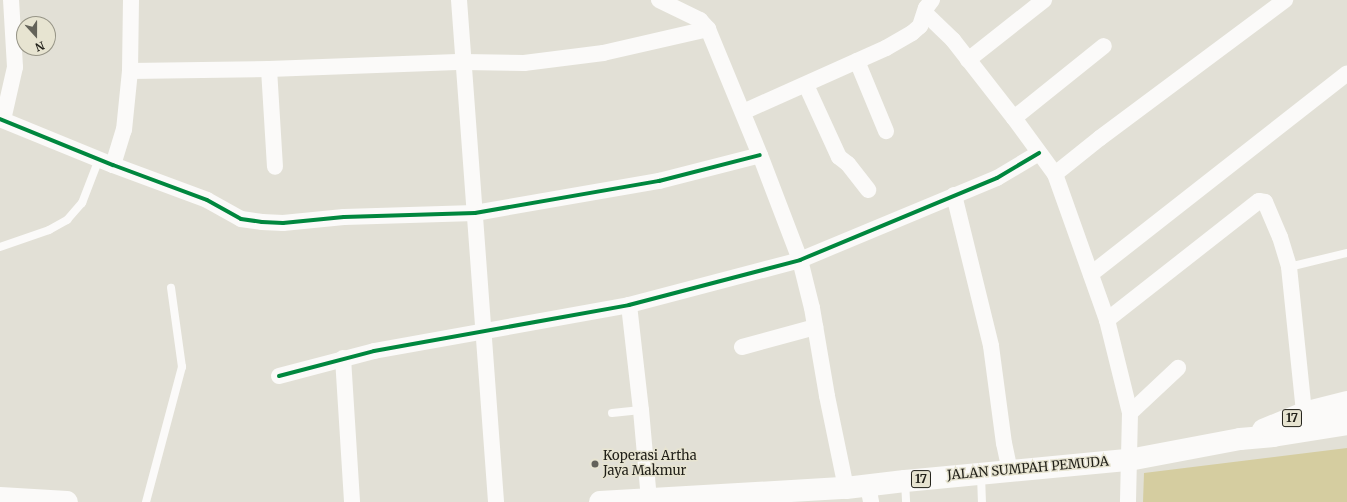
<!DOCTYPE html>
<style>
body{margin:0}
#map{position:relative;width:1347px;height:502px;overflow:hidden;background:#e2e0d6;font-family:Merriweather,serif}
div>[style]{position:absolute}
.green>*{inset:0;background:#d5cda0}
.service>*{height:8px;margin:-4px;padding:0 4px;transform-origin:4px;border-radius:4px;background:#fbfaf9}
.minor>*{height:16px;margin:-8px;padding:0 8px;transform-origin:8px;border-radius:8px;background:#fbfaf9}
.trunk>*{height:22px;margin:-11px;padding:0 11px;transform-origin:11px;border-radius:11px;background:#fbfaf9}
.cycleway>*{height:4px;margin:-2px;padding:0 2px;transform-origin:2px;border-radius:2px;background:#00873e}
.dots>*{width:11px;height:11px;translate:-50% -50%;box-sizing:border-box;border:2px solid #e7e4d1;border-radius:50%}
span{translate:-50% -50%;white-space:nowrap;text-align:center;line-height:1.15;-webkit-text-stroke:3px #e7e4d1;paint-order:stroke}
.shield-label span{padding:1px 3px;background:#e7e4d1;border:1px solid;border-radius:3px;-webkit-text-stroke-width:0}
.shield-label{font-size:12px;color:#201f18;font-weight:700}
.poi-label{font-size:13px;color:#201f18}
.left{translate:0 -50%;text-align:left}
.street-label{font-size:13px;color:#201f18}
.north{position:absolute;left:16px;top:16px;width:40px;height:40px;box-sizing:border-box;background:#e7e4d1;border:1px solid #979587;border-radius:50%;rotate:159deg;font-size:11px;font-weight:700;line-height:16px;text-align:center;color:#201f18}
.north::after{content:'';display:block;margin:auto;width:14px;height:18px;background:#64635a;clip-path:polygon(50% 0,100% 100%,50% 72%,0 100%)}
</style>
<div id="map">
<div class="green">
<div style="clip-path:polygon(1347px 448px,1347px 502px,1143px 502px,1144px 473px)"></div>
</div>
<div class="service">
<div style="left:0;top:247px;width:52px;rotate:-19.1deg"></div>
<div style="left:49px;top:230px;width:21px;rotate:-29deg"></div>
<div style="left:67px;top:220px;width:23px;rotate:-49deg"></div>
<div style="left:82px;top:203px;width:47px;rotate:-68.9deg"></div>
<div style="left:1289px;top:267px;width:60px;rotate:-13.6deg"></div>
<div style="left:612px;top:413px;width:29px;rotate:-6deg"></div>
<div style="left:981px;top:475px;width:27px;rotate:88deg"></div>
<div style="left:905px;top:481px;width:21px;rotate:87deg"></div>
<div style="left:146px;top:502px;width:140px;rotate:-75.1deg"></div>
<div style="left:182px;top:367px;width:80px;rotate:-97.9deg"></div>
</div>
<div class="minor">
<div style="left:459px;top:0;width:503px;rotate:85.78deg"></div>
<div style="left:659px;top:0;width:46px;rotate:26deg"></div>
<div style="left:700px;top:20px;width:12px;rotate:48deg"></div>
<div style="left:708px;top:29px;width:136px;rotate:67.6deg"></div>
<div style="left:760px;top:155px;width:112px;rotate:69.1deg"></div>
<div style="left:800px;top:260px;width:49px;rotate:76deg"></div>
<div style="left:812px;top:308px;width:89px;rotate:80.3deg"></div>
<div style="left:827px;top:396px;width:94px;rotate:78.3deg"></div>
<div style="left:925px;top:13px;width:39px;rotate:44deg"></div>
<div style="left:953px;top:40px;width:99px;rotate:52deg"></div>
<div style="left:1014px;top:118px;width:69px;rotate:53.8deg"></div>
<div style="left:1055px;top:174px;width:155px;rotate:70.4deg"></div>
<div style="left:1107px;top:320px;width:96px;rotate:76.1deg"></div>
<div style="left:1130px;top:413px;width:89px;rotate:91.3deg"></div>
<div style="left:968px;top:60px;width:97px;rotate:-38.3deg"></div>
<div style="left:857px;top:61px;width:76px;rotate:67.5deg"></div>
<div style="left:269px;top:69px;width:98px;rotate:86.5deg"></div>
<div style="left:130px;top:71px;width:139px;rotate:-0.8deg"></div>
<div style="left:269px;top:69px;width:195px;rotate:-2.1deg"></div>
<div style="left:464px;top:62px;width:60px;rotate:1deg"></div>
<div style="left:524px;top:63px;width:80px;rotate:-7.2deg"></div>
<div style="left:603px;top:53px;width:108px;rotate:-12.9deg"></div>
<div style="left:806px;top:85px;width:79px;rotate:65.4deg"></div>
<div style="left:839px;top:157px;width:11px;rotate:38deg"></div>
<div style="left:848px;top:164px;width:33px;rotate:52deg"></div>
<div style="left:743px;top:112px;width:157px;rotate:-24.1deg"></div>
<div style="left:886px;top:48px;width:30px;rotate:-30deg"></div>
<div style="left:912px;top:33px;width:11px;rotate:-41deg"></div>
<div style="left:920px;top:26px;width:19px;rotate:-72deg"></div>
<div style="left:926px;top:8px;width:10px;rotate:-53deg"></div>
<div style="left:1014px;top:118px;width:115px;rotate:-38.7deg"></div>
<div style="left:0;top:119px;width:122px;rotate:22.2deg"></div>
<div style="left:113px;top:165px;width:100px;rotate:20.4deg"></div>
<div style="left:207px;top:200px;width:39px;rotate:29deg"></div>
<div style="left:241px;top:219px;width:21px;rotate:8deg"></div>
<div style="left:262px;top:222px;width:21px;rotate:3deg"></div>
<div style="left:283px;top:223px;width:61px;rotate:-5.6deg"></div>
<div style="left:344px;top:217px;width:131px;rotate:-1.7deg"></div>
<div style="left:475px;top:213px;width:187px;rotate:-9.9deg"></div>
<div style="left:659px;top:181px;width:104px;rotate:-14.4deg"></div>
<div style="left:3px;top:120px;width:54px;rotate:-77.2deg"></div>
<div style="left:15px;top:67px;width:67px;rotate:-93.4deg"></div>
<div style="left:113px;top:165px;width:37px;rotate:-73deg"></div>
<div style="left:124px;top:130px;width:59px;rotate:-84.2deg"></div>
<div style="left:130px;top:71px;width:71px;rotate:-89.2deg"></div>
<div style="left:1055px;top:174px;width:58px;rotate:-38.7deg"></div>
<div style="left:1100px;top:138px;width:231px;rotate:-36.7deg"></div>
<div style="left:954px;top:195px;width:155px;rotate:76.2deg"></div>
<div style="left:991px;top:346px;width:98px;rotate:82.4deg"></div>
<div style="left:1004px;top:443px;width:30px;rotate:78deg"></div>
<div style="left:1091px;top:274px;width:325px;rotate:-38.1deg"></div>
<div style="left:629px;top:305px;width:106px;rotate:83.5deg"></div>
<div style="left:641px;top:410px;width:89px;rotate:84.9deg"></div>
<div style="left:1107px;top:320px;width:193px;rotate:-38.1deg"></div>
<div style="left:1259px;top:201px;width:6px;rotate:9deg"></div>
<div style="left:1265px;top:202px;width:38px;rotate:67deg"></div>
<div style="left:1280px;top:237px;width:31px;rotate:73deg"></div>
<div style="left:1289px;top:267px;width:147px;rotate:84.1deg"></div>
<div style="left:742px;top:347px;width:76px;rotate:-15.3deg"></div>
<div style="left:343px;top:358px;width:144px;rotate:86.4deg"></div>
<div style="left:279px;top:376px;width:98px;rotate:-14.7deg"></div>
<div style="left:374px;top:351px;width:259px;rotate:-10.2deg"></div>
<div style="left:629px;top:305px;width:177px;rotate:-14.7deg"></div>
<div style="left:800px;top:260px;width:213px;rotate:-22.6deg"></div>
<div style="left:997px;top:178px;width:49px;rotate:-30.8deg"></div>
<div style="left:1130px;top:413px;width:66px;rotate:-43.2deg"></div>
<div style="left:868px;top:486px;width:16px;rotate:79deg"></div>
</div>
<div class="trunk">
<div style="left:1263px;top:430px;width:44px;rotate:-22.5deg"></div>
<div style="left:1304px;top:413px;width:44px;rotate:-14.3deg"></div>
<div style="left:0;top:498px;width:67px;rotate:3.4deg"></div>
<div style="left:600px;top:502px;width:246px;rotate:-3.3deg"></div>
<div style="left:846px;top:488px;width:59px;rotate:-6.8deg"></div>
<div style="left:905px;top:481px;width:225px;rotate:-5.4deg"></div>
<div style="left:1129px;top:460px;width:113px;rotate:-10.7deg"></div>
<div style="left:1240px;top:439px;width:33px;rotate:-5deg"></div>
<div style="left:1273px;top:436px;width:75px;rotate:-9.2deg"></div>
</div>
<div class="cycleway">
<div style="left:0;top:119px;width:122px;rotate:22.2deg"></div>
<div style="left:113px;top:165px;width:100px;rotate:20.4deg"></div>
<div style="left:207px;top:200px;width:39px;rotate:29deg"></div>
<div style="left:241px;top:219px;width:21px;rotate:8deg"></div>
<div style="left:262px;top:222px;width:21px;rotate:3deg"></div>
<div style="left:283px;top:223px;width:61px;rotate:-5.6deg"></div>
<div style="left:344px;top:217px;width:131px;rotate:-1.7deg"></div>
<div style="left:475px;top:213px;width:187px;rotate:-9.9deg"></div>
<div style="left:659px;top:181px;width:104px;rotate:-14.4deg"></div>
<div style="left:279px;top:376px;width:98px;rotate:-14.7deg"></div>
<div style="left:374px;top:351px;width:259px;rotate:-10.2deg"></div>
<div style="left:629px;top:305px;width:177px;rotate:-14.7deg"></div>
<div style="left:800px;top:260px;width:213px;rotate:-22.6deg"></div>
<div style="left:997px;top:178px;width:49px;rotate:-30.8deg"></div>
</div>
<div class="dots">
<div style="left:595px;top:464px;background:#64635a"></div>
</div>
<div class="shield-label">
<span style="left:1292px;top:418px">17</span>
<span style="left:921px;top:479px">17</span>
</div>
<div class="poi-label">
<span class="left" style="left:603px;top:464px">Koperasi Artha<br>Jaya Makmur</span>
</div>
<div class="street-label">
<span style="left:1028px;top:469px;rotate:-5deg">JALAN SUMPAH PEMUDA</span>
</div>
<div class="north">N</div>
</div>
